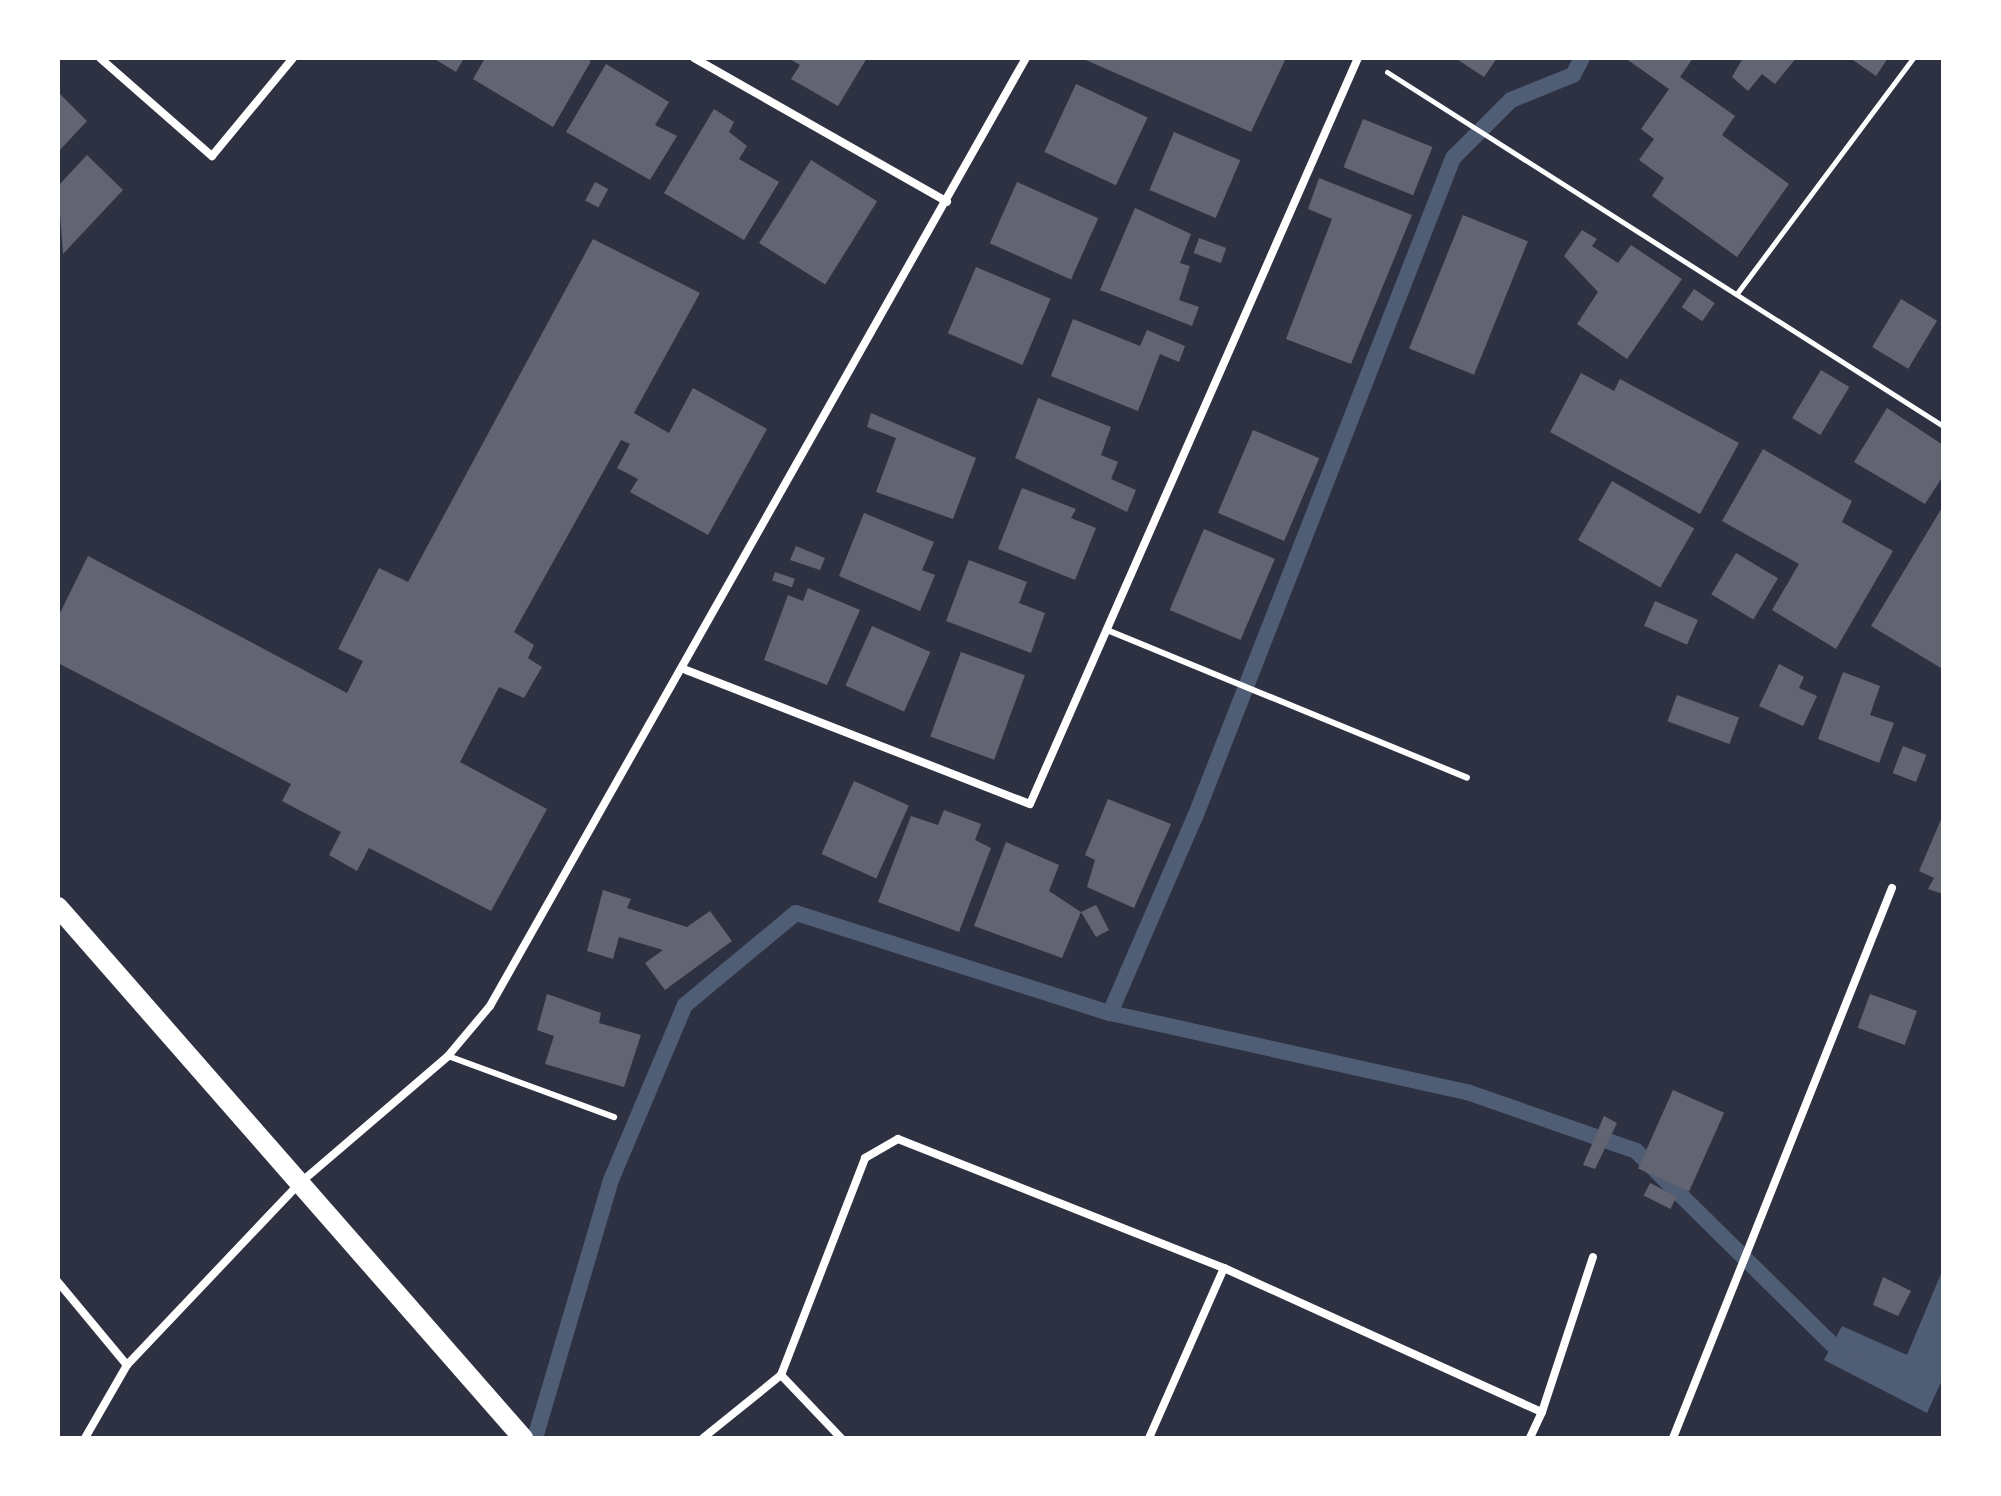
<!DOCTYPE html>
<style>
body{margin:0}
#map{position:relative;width:2001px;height:1496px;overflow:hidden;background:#2d3142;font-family:"Nunito Sans",sans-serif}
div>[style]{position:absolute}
.water>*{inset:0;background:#4f5d75}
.stream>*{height:16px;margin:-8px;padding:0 8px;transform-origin:8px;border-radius:8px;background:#4f5d75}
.building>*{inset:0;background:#626471;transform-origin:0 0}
.path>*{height:5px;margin:-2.5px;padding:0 2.5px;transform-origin:2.5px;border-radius:2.5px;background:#fff}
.service>*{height:6px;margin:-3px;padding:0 3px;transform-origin:3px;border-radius:3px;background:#fff}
.minor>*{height:8px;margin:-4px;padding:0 4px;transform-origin:4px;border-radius:4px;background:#fff}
.primary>*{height:20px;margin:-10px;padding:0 10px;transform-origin:10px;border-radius:10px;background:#fff}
span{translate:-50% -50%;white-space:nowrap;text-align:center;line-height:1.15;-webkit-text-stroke:6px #fff;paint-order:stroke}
.frame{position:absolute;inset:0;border:60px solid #fff;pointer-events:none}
</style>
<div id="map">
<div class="water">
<div style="clip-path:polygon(1943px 1269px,1943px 1378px,1927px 1413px,1824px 1360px,1842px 1326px,1907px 1355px)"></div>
</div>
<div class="stream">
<div style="left:1110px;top:1013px;width:214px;rotate:-66.6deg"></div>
<div style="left:1195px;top:817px;width:708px;rotate:-68.62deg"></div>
<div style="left:1453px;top:158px;width:82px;rotate:-45deg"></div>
<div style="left:1511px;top:100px;width:67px;rotate:-22deg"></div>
<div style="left:1573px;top:75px;width:19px;rotate:-62deg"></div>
<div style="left:535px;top:1438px;width:269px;rotate:-73.6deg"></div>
<div style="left:611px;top:1180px;width:190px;rotate:-67.1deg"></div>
<div style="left:685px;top:1005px;width:144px;rotate:-39.7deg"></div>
<div style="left:796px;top:913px;width:330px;rotate:17.7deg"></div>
<div style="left:1110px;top:1013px;width:366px;rotate:12.5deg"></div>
<div style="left:1467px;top:1092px;width:179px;rotate:19.2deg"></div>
<div style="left:1636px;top:1151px;width:276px;rotate:44.6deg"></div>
<div style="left:1833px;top:1345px;width:20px;rotate:15deg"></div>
</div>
<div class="building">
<div style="clip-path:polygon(433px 58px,464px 58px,456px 72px)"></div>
<div style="clip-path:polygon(485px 58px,585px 58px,591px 61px,553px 127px,473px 79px)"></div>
<div style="clip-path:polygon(788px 58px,867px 58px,838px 106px,791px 79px,800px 65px)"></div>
<div style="clip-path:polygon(1081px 58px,1286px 58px,1251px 132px)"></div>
<div style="clip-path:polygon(1455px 58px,1497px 58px,1484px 77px)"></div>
<div style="clip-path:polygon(1625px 58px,1693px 58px,1680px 77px,1735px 116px,1722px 135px,1789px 184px,1737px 257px,1652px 196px,1664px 178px,1639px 160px,1654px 139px,1641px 129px,1669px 89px)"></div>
<div style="clip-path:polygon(1743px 58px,1796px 58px,1775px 84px,1762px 74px,1748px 91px,1732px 77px)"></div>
<div style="clip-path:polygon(1850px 58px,1888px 58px,1876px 76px)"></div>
<div style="clip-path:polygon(606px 64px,669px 102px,655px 125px,677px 136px,650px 180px,566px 132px)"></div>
<div style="left:1076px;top:84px;width:79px;height:75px;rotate:25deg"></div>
<div style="clip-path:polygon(58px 92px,87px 121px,58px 152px)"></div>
<div style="clip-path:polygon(714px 109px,734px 122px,729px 132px,747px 146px,739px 159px,779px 182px,744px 240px,664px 193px)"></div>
<div style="left:1363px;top:119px;width:75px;height:52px;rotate:22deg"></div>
<div style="left:1174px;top:132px;width:72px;height:63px;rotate:23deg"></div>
<div style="clip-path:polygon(87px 155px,123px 190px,63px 254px,58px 186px)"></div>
<div style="left:811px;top:160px;width:78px;height:98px;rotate:32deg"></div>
<div style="clip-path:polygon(1319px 178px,1412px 215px,1351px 364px,1286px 339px,1332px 219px,1308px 209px)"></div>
<div style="left:595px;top:182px;width:15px;height:21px;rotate:28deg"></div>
<div style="left:1017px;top:182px;width:89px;height:67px;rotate:24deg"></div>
<div style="clip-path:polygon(1135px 208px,1191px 234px,1180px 263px,1190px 266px,1179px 300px,1199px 307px,1192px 326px,1100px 290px)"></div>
<div style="left:1463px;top:215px;width:70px;height:144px;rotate:22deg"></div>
<div style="clip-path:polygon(1582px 230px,1597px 239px,1592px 246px,1618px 263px,1631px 245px,1682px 279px,1627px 359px,1577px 324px,1598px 292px,1564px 256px)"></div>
<div style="left:1199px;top:238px;width:29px;height:16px;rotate:20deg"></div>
<div style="clip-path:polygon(593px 239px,700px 293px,634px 413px,669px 433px,693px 388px,767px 429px,708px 535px,630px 492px,638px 479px,617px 468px,630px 444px,621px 440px,514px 632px,534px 645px,528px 658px,542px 667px,524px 698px,499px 687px,460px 762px,547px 809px,491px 911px,369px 848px,357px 871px,329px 855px,341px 832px,282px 801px,291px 784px,58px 663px,58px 617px,88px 556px,347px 693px,363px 661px,338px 649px,379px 568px,408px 582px)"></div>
<div style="left:976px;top:267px;width:81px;height:72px;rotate:23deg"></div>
<div style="left:1694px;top:289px;width:25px;height:22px;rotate:34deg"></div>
<div style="left:1901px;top:299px;width:42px;height:56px;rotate:31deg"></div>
<div style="clip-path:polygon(1073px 319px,1140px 346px,1147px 330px,1185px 346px,1179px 362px,1160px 354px,1138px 411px,1051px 376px)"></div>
<div style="left:1821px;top:370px;width:33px;height:56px;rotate:31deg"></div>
<div style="clip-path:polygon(1581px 373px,1614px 391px,1620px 379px,1739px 443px,1700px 514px,1550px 432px)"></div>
<div style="clip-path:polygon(1038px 398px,1111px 427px,1101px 455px,1118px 462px,1111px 479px,1136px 490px,1127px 512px,1015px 458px)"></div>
<div style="clip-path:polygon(1887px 408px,1943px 445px,1943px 476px,1925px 504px,1854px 462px)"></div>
<div style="clip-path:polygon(871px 413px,976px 458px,953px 519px,876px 492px,896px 438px,867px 427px)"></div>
<div style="left:1253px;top:430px;width:72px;height:90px;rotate:23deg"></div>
<div style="clip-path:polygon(1763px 449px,1852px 501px,1842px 522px,1893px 551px,1836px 649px,1772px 610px,1799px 564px,1722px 521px)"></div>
<div style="left:1612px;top:481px;width:95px;height:68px;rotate:30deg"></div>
<div style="clip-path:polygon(1022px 488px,1076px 509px,1071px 518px,1096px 528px,1075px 580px,998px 549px)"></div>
<div style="clip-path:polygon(1943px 506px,1943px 664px,1941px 668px,1871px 626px)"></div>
<div style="clip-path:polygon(864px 513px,934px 542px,922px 570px,935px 575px,920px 611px,839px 576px)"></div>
<div style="left:1204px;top:529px;width:77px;height:88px;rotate:23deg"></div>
<div style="clip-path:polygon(796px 546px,825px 558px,820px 570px,790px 560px)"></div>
<div style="left:1736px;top:553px;width:49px;height:48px;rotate:31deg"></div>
<div style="clip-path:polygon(969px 560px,1027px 582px,1019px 603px,1045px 613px,1031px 653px,946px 621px)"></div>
<div style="left:775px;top:572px;width:21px;height:9px;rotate:19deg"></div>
<div style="clip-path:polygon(808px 588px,860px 610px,827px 685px,764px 660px,788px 595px,803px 601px)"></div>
<div style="left:1655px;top:601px;width:47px;height:27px;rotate:24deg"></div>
<div style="left:872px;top:626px;width:64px;height:65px;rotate:24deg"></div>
<div style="left:961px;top:652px;width:68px;height:90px;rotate:20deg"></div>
<div style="clip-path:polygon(1779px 664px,1804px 677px,1799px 688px,1817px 696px,1803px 726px,1759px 706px)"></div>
<div style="clip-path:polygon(1843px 672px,1880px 686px,1870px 715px,1894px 723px,1879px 763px,1818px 739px)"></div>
<div style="left:1677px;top:695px;width:66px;height:28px;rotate:20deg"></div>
<div style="left:1903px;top:746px;width:25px;height:29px;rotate:21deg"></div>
<div style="left:854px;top:781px;width:60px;height:80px;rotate:24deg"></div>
<div style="clip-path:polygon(1108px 799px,1171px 824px,1134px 908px,1087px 887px,1095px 860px,1085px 855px)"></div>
<div style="clip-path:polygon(944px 810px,981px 824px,975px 840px,991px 848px,959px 932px,878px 902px,911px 816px,938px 825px)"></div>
<div style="clip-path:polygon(1943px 815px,1943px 894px,1928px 889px,1934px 878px,1919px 871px)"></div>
<div style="clip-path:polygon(1006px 842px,1059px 865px,1049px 891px,1081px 912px,1096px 905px,1109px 930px,1096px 937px,1081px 912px,1062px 958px,974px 926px)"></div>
<div style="clip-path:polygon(603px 890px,631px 899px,627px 908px,687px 927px,710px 911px,732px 941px,665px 990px,645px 963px,663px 950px,619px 937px,613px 959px,587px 951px)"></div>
<div style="clip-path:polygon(547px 994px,601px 1013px,599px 1023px,641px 1035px,624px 1087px,545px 1064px,554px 1036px,537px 1030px)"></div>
<div style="left:1870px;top:994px;width:50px;height:36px;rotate:20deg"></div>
<div style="left:1673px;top:1090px;width:56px;height:86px;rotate:24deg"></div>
<div style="clip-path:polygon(1604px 1116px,1617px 1123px,1595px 1169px,1583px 1165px)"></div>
<div style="left:1650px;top:1183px;width:30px;height:14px;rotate:27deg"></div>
<div style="clip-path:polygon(1883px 1277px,1911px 1291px,1898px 1316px,1873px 1305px)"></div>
</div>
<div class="path">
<div style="left:1387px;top:72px;width:659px;rotate:32.48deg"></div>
<div style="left:1738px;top:292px;width:292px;rotate:-53.2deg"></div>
</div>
<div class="service">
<div style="left:1107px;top:630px;width:389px;rotate:22.3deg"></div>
<div style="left:448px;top:1056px;width:177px;rotate:20.2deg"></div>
</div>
<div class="minor">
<div style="left:100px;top:58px;width:149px;rotate:41.2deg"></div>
<div style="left:212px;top:156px;width:127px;rotate:-50.4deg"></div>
<div style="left:694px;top:58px;width:291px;rotate:29.6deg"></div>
<div style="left:686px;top:670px;width:369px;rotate:21.3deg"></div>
<div style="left:1030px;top:804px;width:815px;rotate:-66.27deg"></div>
<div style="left:58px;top:1282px;width:108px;rotate:50.3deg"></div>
<div style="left:781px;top:1375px;width:87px;rotate:46.4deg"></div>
<div style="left:1542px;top:1412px;width:163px;rotate:-71.8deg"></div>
<div style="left:85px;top:1438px;width:84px;rotate:-60.1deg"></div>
<div style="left:127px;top:1365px;width:251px;rotate:-46.5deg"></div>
<div style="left:300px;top:1183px;width:195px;rotate:-40.6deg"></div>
<div style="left:448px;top:1056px;width:65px;rotate:-50deg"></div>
<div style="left:490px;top:1006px;width:1089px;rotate:-60.52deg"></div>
<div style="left:703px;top:1438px;width:100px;rotate:-38.9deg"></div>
<div style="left:781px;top:1375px;width:233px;rotate:-68.8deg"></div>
<div style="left:865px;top:1158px;width:38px;rotate:-30deg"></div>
<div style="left:898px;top:1139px;width:351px;rotate:21.6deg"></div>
<div style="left:1224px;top:1268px;width:349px;rotate:24.4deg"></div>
<div style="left:1542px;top:1412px;width:29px;rotate:115deg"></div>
<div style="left:1149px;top:1438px;width:186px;rotate:-66.2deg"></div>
<div style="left:1673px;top:1438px;width:592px;rotate:-68.29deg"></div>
</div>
<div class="primary">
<div style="left:58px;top:907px;width:706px;rotate:48.79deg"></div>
</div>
<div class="frame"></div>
</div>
